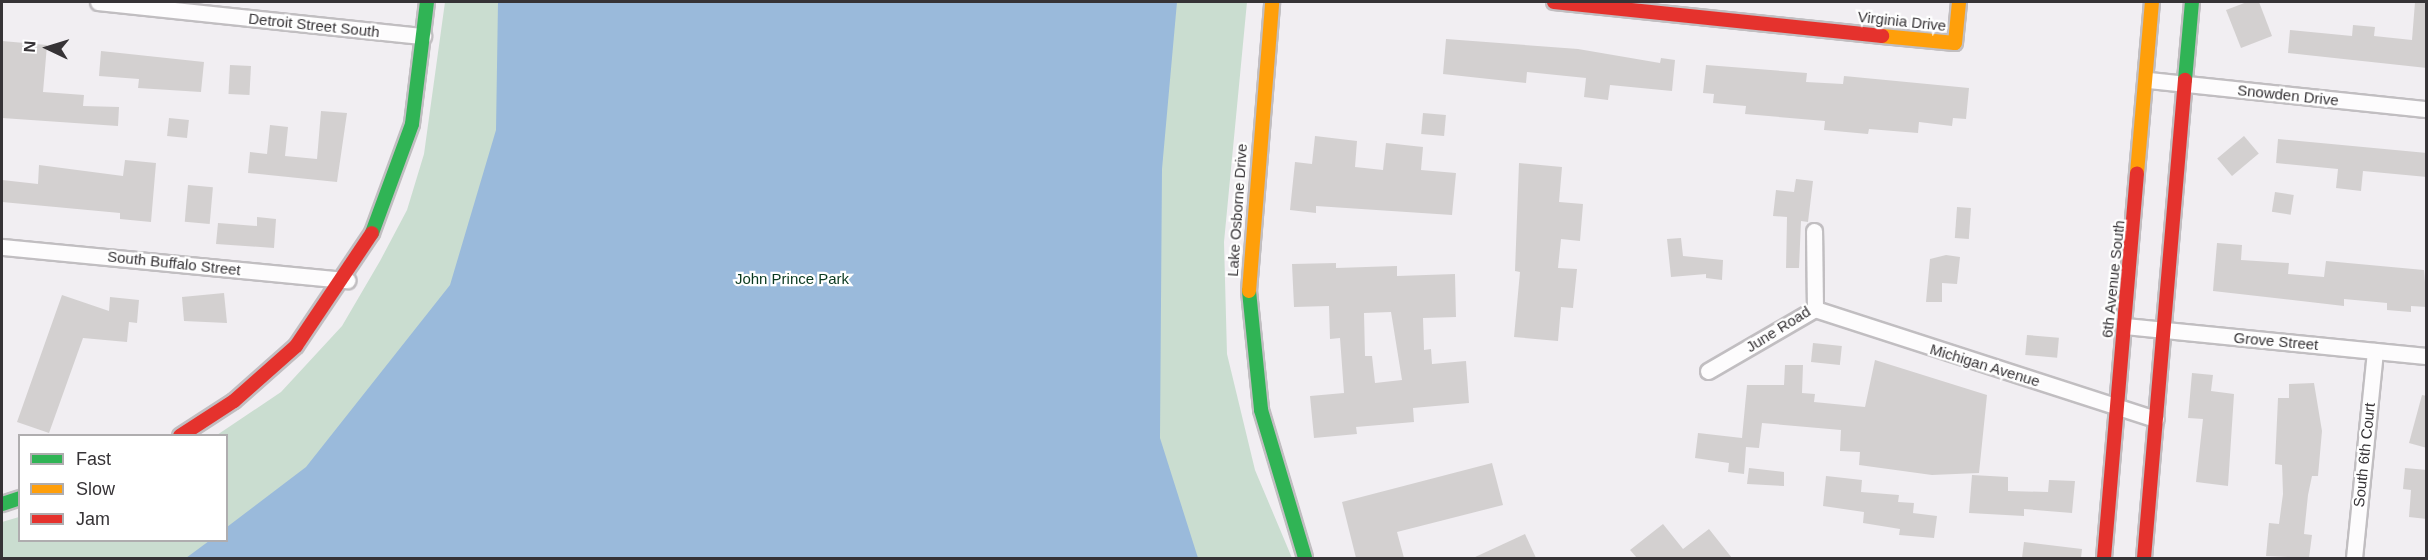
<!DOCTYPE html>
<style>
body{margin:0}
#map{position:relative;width:2428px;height:560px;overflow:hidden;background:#f1eef2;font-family:Arial,sans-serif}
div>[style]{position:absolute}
.green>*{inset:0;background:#caddd0}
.water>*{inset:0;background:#9abadb}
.building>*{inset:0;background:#d3d0d0;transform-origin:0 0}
.roads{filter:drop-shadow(2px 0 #c1bec1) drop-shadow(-2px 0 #c1bec1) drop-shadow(0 2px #c1bec1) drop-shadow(0 -2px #c1bec1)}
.street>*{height:15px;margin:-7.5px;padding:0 7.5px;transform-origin:7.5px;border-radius:7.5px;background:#fdfcfd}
.fast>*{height:14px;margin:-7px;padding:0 7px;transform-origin:7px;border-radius:7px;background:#30b455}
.slow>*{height:14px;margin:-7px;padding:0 7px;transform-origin:7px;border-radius:7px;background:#ff9f0a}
.jam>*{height:14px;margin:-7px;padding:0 7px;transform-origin:7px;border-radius:7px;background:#e5322d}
span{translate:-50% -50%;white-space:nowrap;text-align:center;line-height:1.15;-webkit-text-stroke:4.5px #fff;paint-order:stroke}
.street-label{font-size:15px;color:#363336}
.park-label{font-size:15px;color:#09391f}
.frame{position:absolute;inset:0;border:3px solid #363336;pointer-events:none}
.legend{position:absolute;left:18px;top:434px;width:210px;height:108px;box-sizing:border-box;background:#fff;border:2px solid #afadaf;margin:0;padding:8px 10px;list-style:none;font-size:18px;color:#363336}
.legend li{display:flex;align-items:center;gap:12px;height:30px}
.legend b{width:30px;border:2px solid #afadaf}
.north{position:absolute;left:18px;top:18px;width:60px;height:60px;-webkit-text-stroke:4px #fff;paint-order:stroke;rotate:274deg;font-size:16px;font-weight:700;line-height:24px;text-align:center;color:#363336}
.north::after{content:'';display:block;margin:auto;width:21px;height:27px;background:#363336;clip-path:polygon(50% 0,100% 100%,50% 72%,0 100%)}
</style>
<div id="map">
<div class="green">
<div style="clip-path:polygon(445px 2px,1247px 2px,1224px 242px,1227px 354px,1255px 470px,1292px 558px,2px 558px,2px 522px,19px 517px,20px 540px,226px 540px,226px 436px,217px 435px,281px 392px,342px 326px,380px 261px,407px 210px,424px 154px)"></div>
</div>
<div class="water">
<div style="clip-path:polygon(498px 2px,1177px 2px,1162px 169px,1160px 438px,1198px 558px,186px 558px,209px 541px,226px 540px,227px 527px,306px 467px,450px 285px,496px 130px)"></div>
</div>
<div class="building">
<div style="clip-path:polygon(2247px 2px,2259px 2px,2272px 36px,2241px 48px,2226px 10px)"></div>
<div style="clip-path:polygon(2415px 2px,2427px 2px,2427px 68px,2288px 53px,2290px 30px,2352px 36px,2353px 25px,2375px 27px,2374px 36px,2412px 40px)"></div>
<div style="clip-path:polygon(1446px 39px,1578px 49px,1660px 63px,1661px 58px,1675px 60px,1672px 91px,1610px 85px,1608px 100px,1584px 97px,1586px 78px,1527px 72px,1526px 83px,1443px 74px)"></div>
<div style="clip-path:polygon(2px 41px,47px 45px,43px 92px,84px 95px,83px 106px,119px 107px,118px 126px,2px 118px)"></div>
<div style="clip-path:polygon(101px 51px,204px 62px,201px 92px,138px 88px,139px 79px,99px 76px)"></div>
<div style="left:230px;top:65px;width:21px;height:29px;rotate:3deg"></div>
<div style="clip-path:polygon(1706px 65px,1807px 73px,1806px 82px,1843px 84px,1844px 76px,1969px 88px,1966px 119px,1953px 118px,1952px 126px,1919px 122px,1918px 133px,1869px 129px,1868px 134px,1824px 130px,1825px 121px,1745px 114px,1746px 106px,1713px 103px,1714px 94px,1703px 93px)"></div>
<div style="clip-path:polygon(321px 111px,347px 113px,337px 182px,248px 173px,250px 152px,267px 154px,270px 125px,288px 127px,285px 156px,317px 159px)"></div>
<div style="left:1423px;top:113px;width:23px;height:21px;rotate:5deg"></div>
<div style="left:169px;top:118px;width:20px;height:18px;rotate:6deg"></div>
<div style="clip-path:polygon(1315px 136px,1357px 141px,1355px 167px,1383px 170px,1386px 143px,1423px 147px,1421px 170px,1456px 173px,1452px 215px,1316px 206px,1316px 213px,1290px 210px,1295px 162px,1312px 164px)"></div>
<div style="left:2244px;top:136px;width:23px;height:35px;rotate:50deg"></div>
<div style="clip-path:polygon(2278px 139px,2427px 153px,2427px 177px,2363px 171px,2361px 191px,2336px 188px,2338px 169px,2276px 163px)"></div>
<div style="clip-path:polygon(125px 160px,156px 163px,151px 222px,120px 219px,120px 213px,2px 202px,2px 180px,38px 184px,39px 165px,123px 176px)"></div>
<div style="clip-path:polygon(1519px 163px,1562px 167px,1559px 202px,1583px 204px,1580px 241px,1561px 239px,1558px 268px,1577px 269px,1573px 308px,1561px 307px,1558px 341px,1514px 337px,1520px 272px,1515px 271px)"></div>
<div style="clip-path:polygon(1796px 179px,1813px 181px,1808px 222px,1801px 221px,1799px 268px,1786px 268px,1787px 217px,1773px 216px,1776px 190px,1794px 192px)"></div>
<div style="left:188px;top:185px;width:25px;height:37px;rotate:5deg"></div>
<div style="left:2275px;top:192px;width:19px;height:20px;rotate:9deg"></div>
<div style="left:1957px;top:207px;width:14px;height:31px;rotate:4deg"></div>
<div style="clip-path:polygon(257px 217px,276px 219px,274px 248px,216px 244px,218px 223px,257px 226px)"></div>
<div style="clip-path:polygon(1681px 238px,1683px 256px,1723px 260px,1722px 280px,1706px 278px,1706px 274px,1671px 277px,1667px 239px)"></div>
<div style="clip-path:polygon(2217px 243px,2242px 245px,2241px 260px,2289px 263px,2288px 274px,2324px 277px,2326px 261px,2424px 270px,2427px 307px,2411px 306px,2411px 312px,2387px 310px,2387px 303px,2344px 299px,2344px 306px,2213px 291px)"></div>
<div style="clip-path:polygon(1946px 255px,1960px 257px,1957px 284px,1942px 283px,1942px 302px,1926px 302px,1930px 259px)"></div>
<div style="clip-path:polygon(evenodd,1336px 263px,1336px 268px,1397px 266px,1397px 276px,1455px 274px,1456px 317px,1423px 318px,1424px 350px,1431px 349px,1432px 364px,1466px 361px,1469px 403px,1413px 408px,1414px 422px,1356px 427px,1357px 434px,1314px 438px,1310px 396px,1344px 393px,1340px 338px,1330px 339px,1329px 306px,1294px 307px,1292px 264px,1336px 263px,1391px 312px,1402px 380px,1375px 383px,1372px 356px,1365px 356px,1364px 313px,1391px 312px)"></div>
<div style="clip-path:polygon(224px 293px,227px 323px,184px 321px,182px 297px)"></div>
<div style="clip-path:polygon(62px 295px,109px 311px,110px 297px,139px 300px,137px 323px,129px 322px,127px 342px,83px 338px,49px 433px,17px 422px)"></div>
<div style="left:2027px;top:335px;width:32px;height:20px;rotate:5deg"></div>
<div style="left:1813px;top:343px;width:29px;height:19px;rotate:6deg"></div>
<div style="clip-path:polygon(1875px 360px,1987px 395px,1979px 473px,1932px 475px,1859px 465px,1860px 452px,1840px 451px,1841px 430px,1762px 423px,1759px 448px,1746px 447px,1744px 474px,1728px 472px,1729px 463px,1695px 458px,1698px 433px,1742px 438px,1747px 385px,1784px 385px,1785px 365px,1803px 365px,1802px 393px,1815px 394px,1814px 402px,1865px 407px)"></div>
<div style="clip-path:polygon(2192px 373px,2213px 375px,2211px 391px,2234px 394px,2228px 486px,2196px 482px,2203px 419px,2188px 418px)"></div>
<div style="clip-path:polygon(2314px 383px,2322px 431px,2318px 476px,2312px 476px,2308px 495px,2304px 534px,2312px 535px,2309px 558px,2266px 556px,2269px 523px,2279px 524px,2283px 494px,2282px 465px,2275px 464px,2278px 398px,2289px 398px,2289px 384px)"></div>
<div style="clip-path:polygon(2422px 395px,2427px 396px,2427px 448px,2409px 443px)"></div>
<div style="clip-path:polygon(1492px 463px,1503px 505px,1397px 532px,1404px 558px,1356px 558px,1342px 502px)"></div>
<div style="clip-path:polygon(1749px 468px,1784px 472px,1784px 486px,1747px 484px)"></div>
<div style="clip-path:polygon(2405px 468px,2427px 470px,2427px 519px,2409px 517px,2411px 490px,2403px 489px)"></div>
<div style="clip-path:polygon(1972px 475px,2008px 477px,2008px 491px,2048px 492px,2049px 480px,2075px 481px,2072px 513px,2024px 509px,2024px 516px,1969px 513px)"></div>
<div style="clip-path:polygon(1826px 476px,1862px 480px,1861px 492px,1899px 495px,1898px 502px,1914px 503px,1913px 513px,1937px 516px,1934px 538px,1899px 535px,1900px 529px,1863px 523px,1864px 512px,1823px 506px)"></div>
<div style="clip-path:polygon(1663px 524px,1683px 549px,1709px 529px,1732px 558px,1637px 558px,1630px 550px)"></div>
<div style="clip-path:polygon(1525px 534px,1536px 558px,1473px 558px)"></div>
<div style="clip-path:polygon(2024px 542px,2082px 549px,2081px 558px,2022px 558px)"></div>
</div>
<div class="roads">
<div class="street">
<div style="left:98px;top:2px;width:327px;rotate:6deg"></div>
<div style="left:2149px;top:80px;width:279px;rotate:6deg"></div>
<div style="left:2px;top:247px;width:347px;rotate:5.5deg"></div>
<div style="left:1815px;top:309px;width:358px;rotate:17.9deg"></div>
<div style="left:2125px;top:326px;width:302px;rotate:5.7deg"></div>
<div style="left:1708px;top:371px;width:124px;rotate:-30.1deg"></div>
<div style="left:1815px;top:309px;width:78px;rotate:-90.7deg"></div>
<div style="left:2354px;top:558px;width:208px;rotate:-84.2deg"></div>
</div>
<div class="fast">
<div style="left:2185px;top:80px;width:78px;rotate:-84.9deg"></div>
<div style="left:372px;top:233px;width:116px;rotate:-69.8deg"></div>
<div style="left:412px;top:124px;width:123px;rotate:-83deg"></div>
<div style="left:1249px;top:291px;width:120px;rotate:84.2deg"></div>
<div style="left:1261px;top:410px;width:154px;rotate:73.4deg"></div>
<div style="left:2px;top:504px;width:19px;rotate:-18deg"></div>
</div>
<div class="slow">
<div style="left:1882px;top:36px;width:73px;rotate:5.5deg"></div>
<div style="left:1955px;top:43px;width:41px;rotate:-84.4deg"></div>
<div style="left:2137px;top:173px;width:172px;rotate:-85deg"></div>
<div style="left:1249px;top:291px;width:290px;rotate:-85.4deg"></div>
</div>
<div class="jam">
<div style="left:1554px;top:2px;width:330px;rotate:5.9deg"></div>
<div style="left:180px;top:436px;width:64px;rotate:-32.9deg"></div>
<div style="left:234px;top:401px;width:83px;rotate:-41.6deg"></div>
<div style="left:296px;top:346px;width:136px;rotate:-56.1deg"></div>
<div style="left:2104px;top:558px;width:386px;rotate:-85.1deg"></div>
<div style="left:2144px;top:558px;width:480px;rotate:-85.1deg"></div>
</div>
</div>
<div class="street-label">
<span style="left:1902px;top:21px;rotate:6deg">Virginia Drive</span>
<span style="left:314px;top:25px;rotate:6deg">Detroit Street South</span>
<span style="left:2288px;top:95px;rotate:6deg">Snowden Drive</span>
<span style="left:1237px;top:210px;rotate:-86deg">Lake Osborne Drive</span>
<span style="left:174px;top:263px;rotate:6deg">South Buffalo Street</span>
<span style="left:2113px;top:279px;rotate:-84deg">6th Avenue South</span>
<span style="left:1778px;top:329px;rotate:-32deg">June Road</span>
<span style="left:2276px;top:341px;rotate:5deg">Grove Street</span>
<span style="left:1985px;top:365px;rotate:17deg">Michigan Avenue</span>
<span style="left:2364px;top:455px;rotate:-84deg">South 6th Court</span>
</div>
<div class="park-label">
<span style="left:792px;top:279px">John Prince Park</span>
</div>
<div class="frame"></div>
<ul class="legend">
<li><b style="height:8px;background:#30b455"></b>Fast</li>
<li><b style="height:8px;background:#ff9f0a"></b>Slow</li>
<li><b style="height:8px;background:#e5322d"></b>Jam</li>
</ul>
<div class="north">N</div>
</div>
